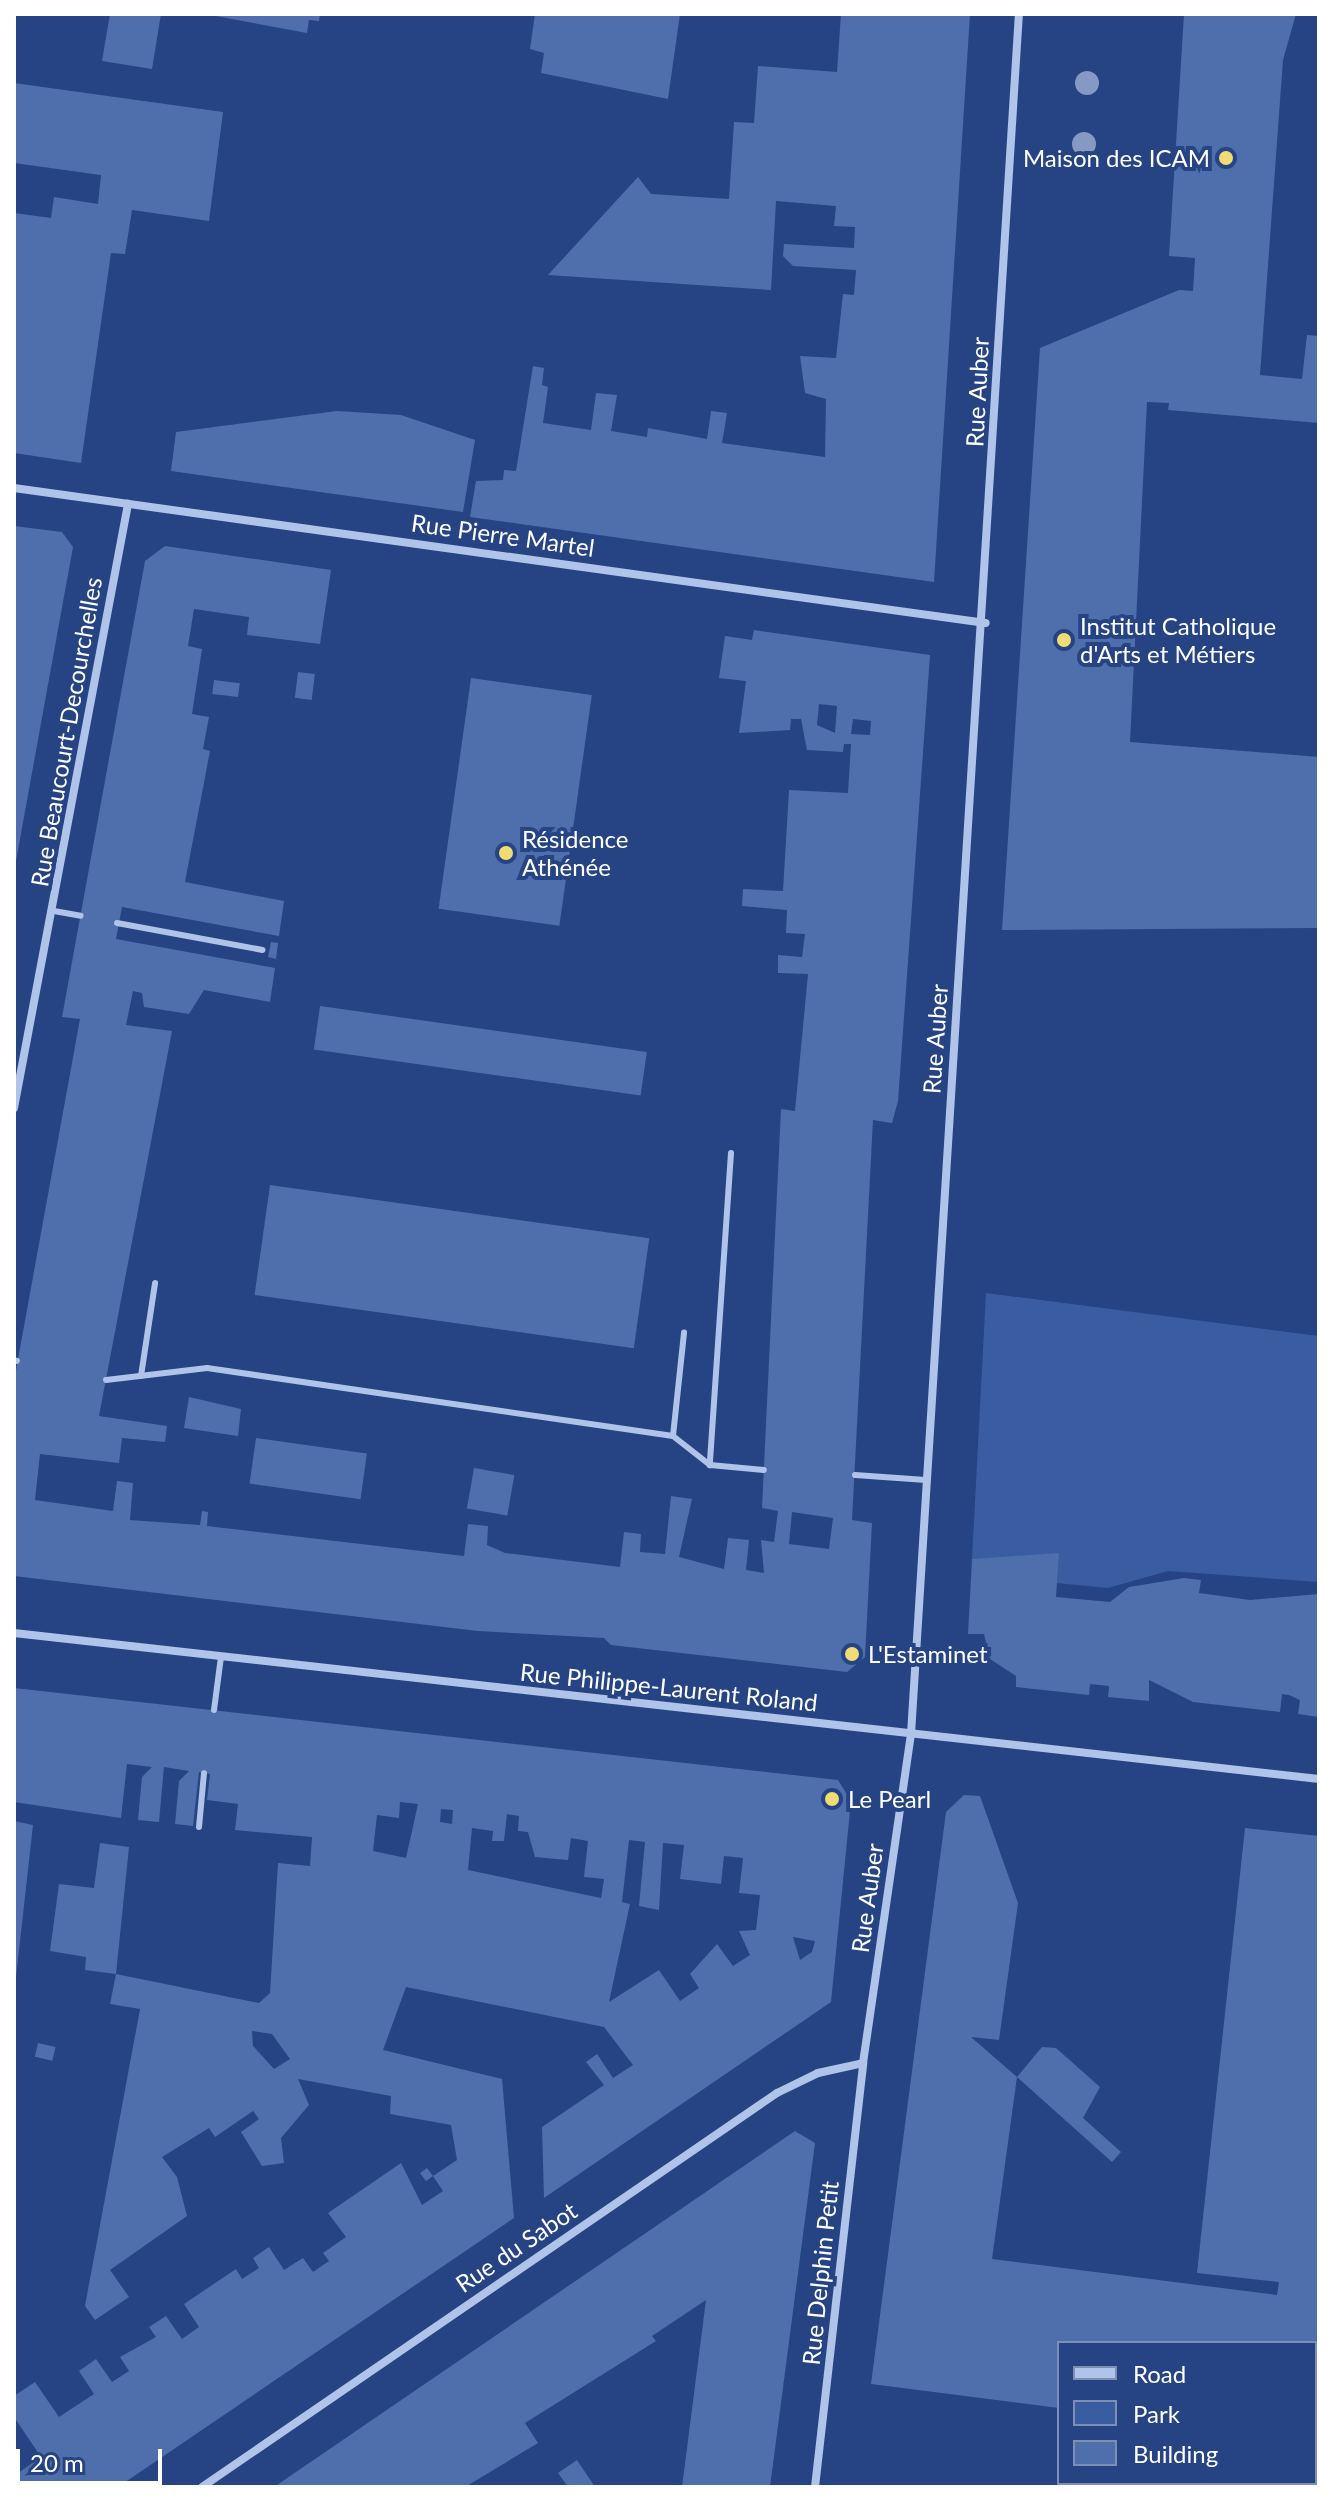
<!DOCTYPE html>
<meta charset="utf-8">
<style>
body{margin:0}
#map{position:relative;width:1333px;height:2501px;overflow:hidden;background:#264484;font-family:Lato,sans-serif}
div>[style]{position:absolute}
.green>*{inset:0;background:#3a5da1}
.building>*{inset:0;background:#4e6eac;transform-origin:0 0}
.lane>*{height:6px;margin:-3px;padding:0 3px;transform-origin:3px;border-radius:3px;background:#b0c3e8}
.street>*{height:8px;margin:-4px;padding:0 4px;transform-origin:4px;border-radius:4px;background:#b0c3e8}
.trees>*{width:24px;height:24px;margin:-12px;border-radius:50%;background:#8599c3}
.dots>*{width:22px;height:22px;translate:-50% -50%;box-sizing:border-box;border:4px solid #264484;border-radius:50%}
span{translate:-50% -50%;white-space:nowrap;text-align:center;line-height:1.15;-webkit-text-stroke:8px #264484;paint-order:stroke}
.poi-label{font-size:24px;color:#fff}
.right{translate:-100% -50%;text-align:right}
.left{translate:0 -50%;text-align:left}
.street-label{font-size:24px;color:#fff}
.frame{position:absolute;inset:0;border:16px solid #fff;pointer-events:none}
.legend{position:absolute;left:1057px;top:2341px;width:260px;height:144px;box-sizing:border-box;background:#264484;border:2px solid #7d8fb5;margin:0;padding:10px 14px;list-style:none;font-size:24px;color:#fff}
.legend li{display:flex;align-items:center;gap:16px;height:40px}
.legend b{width:40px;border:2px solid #7d8fb5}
.scale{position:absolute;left:16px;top:2449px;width:146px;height:36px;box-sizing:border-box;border:4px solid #fff;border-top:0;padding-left:10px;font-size:24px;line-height:28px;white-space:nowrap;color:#fff;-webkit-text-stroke:6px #264484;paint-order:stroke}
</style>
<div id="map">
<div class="green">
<div style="clip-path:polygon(986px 1293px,1319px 1336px,1319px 1582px,1168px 1571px,1108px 1588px,1056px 1583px,972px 1559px)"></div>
</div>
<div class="building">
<div style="clip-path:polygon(110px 14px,161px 14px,152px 69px,102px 61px)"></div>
<div style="clip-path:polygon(205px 14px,320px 14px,319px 21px,309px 20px,307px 33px)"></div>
<div style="clip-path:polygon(535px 14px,680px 14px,668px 99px,541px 73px,544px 53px,530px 49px)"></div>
<div style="clip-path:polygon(841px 14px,970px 14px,934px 582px,470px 517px,476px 481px,503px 480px,504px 470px,516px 471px,533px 366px,544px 368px,542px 385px,548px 387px,543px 423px,591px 430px,596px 393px,617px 395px,611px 431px,647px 437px,648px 428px,707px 439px,711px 411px,727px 413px,722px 443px,825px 457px,826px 399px,805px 393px,800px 356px,836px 358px,843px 294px,854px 295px,856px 270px,793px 266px,783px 256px,784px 244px,854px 248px,855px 227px,834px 226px,836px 206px,776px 201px,771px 290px,548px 275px,638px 177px,651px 194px,729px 199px,734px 122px,754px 123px,758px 66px,837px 72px)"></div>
<div style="clip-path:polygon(1184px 14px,1296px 14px,1283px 60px,1260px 375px,1302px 379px,1307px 335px,1319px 336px,1319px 423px,1168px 410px,1169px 403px,1147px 402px,1130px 742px,1319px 757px,1319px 928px,1002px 930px,1040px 348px,1179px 290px,1193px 291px,1195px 258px,1169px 256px)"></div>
<div style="clip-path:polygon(14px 83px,223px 112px,209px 221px,132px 210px,125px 254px,111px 253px,81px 463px,14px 453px,14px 213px,51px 218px,54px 197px,98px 204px,101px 175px,14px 163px)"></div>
<div style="clip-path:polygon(337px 411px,401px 415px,475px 440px,463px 512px,171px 471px,176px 432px)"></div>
<div style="clip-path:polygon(14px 526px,62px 532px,73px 547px,16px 861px)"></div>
<div style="clip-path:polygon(evenodd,165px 546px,331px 570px,320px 644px,247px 635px,249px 617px,194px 609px,188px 646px,202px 649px,192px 714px,209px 717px,203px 749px,210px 751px,185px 882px,284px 901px,279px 936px,122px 907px,116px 939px,275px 968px,270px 1002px,204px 990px,189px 1014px,144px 1007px,142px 993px,133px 991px,126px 1025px,172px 1031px,99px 1416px,167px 1426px,165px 1442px,122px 1438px,119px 1463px,40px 1454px,35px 1500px,113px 1511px,117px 1481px,133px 1483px,130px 1520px,200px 1525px,202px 1511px,208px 1512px,207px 1526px,464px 1556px,468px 1524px,488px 1526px,487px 1545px,505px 1553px,620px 1567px,624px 1532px,641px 1534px,640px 1552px,665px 1554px,671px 1496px,692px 1499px,679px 1557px,724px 1569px,728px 1538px,749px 1540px,746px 1570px,764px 1573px,761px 1540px,774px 1542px,778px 1511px,762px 1508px,781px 1109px,795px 1111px,808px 974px,778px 973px,778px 955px,802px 957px,805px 934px,786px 933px,787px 910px,742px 906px,743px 889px,783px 891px,789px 790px,848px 793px,851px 744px,844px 744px,843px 752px,807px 750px,801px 719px,791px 719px,790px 730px,739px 733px,746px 681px,719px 678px,725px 636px,752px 640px,754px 630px,930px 655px,898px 1101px,892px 1123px,873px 1120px,852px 1520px,872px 1523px,865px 1657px,847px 1672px,611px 1645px,604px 1638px,478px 1631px,14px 1576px,14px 1381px,80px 1019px,62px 1017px,145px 561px,165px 546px,819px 704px,837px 706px,835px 733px,817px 725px,819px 704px,165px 546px,853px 719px,871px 721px,870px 735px,851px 734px,853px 719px,165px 546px,792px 1512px,833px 1518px,829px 1549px,789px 1544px,792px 1512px)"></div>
<div style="left:298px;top:672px;width:17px;height:26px;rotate:7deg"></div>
<div style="left:471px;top:678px;width:122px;height:233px;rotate:8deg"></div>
<div style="left:214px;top:680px;width:26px;height:14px;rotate:7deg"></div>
<div style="clip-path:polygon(271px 942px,278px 943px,276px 959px,268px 957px)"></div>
<div style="left:320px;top:1006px;width:330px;height:44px;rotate:8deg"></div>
<div style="left:270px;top:1185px;width:383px;height:111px;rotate:8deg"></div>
<div style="clip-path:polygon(189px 1397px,241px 1409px,238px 1436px,184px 1428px)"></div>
<div style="left:256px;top:1438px;width:112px;height:46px;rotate:8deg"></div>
<div style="left:474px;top:1468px;width:41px;height:41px;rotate:10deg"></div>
<div style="clip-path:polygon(1059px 1553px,1056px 1597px,1110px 1602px,1129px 1587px,1184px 1578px,1201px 1580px,1199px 1593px,1250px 1600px,1319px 1594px,1319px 1717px,1298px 1714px,1300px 1700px,1289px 1695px,1282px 1694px,1280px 1712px,1193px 1702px,1149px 1680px,1149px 1701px,1108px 1697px,1109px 1686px,1090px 1684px,1089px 1695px,1016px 1687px,1016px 1676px,990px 1659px,984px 1634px,968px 1634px,972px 1559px)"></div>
<div style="clip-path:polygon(evenodd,14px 1688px,838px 1780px,851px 1801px,831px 2002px,544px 2198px,542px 2127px,604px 2085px,586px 2062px,597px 2054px,613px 2078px,633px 2065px,604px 2027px,406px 1987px,383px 2050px,502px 2079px,514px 2218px,118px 2487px,14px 2487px,14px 2476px,41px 2457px,14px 2417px,14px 2396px,35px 2382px,59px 2417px,94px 2394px,79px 2371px,96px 2359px,112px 2382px,129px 2371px,120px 2357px,156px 2337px,149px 2327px,166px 2316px,182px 2339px,199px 2327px,184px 2304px,236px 2269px,242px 2279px,259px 2268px,253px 2258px,269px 2247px,284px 2270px,303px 2258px,313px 2272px,329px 2261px,323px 2253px,346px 2237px,328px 2213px,401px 2163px,422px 2205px,443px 2191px,433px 2176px,426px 2181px,420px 2173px,427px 2168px,433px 2176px,457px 2160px,451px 2125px,390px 2114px,391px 2096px,298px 2079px,309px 2105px,281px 2138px,284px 2163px,262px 2166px,241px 2132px,259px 2119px,253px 2111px,215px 2137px,209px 2128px,162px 2157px,177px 2177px,187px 2216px,110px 2270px,129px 2297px,95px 2320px,85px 2306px,140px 2009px,110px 2004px,116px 1974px,259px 2003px,270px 1993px,278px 1863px,310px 1866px,312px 1837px,235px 1830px,238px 1804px,207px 1800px,210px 1774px,199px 1772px,193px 1826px,175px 1824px,179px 1781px,189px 1771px,164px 1767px,159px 1822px,138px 1820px,142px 1777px,152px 1767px,127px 1764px,121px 1818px,14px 1802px,14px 1688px,400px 1802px,418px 1804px,406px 1858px,373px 1851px,377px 1815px,399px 1818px,400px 1802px,14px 1688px,441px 1809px,453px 1810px,452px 1824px,440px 1822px,441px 1809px,14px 1688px,507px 1814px,519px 1816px,518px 1831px,528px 1832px,535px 1857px,568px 1860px,571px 1838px,588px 1841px,584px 1877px,604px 1879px,601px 1898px,468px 1870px,472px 1828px,493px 1831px,492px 1841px,504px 1841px,507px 1814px,14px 1688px,629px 1840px,645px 1842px,639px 1906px,659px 1910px,663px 1843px,684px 1845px,680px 1879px,721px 1884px,724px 1856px,743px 1858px,739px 1893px,760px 1895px,756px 1930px,739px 1931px,750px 1955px,733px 1966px,717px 1944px,690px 1974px,699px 1988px,680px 2001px,659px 1970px,609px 2002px,630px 1904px,622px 1902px,629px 1840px,14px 1688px,793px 1937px,815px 1941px,812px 1952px,800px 1960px,793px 1937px,14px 1688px,252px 2031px,272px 2034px,290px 2059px,274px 2069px,253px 2046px,252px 2031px)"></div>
<div style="clip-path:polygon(964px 1795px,980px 1796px,1018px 1903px,999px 2040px,971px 2037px,1017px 2077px,1042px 2047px,1056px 2048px,1100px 2087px,1083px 2118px,1121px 2152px,1112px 2162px,1017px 2077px,992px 2259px,1277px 2295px,1279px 2282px,1197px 2273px,1245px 1828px,1319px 1836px,1319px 2355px,1315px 2343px,1059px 2343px,1059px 2408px,871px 2384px,946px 1812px)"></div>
<div style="clip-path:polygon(14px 1821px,33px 1825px,16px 1977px,14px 1977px)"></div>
<div style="clip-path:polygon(100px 1843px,129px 1847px,116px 1974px,85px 1970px,86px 1957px,50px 1951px,59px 1884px,94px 1888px)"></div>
<div style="left:38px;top:2043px;width:18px;height:14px;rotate:13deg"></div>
<div style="clip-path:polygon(795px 2131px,815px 2143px,770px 2487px,682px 2487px,706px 2300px,652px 2336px,656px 2341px,525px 2423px,538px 2443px,465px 2487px,274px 2487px)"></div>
<div style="clip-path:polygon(577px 2460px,595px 2487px,568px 2487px,558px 2473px)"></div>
</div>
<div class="lane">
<div style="left:54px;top:911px;width:27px;rotate:10deg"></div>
<div style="left:117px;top:923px;width:148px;rotate:10.5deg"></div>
<div style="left:731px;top:1153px;width:313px;rotate:93.9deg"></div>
<div style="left:710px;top:1465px;width:54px;rotate:5.3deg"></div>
<div style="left:14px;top:1360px;width:3px;rotate:18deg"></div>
<div style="left:141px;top:1376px;width:94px;rotate:-81.4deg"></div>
<div style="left:106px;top:1380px;width:102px;rotate:-6.8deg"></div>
<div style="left:207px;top:1368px;width:471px;rotate:8.3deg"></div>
<div style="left:673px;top:1436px;width:47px;rotate:38.1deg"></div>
<div style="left:673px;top:1436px;width:104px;rotate:-83.9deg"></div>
<div style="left:855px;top:1475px;width:71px;rotate:4deg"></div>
<div style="left:214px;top:1710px;width:53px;rotate:-82.5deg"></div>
<div style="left:199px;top:1827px;width:54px;rotate:-84.7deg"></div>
</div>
<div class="street">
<div style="left:14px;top:488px;width:981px;rotate:7.91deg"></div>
<div style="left:14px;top:1108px;width:615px;rotate:-79.31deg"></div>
<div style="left:14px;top:1633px;width:1313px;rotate:6.38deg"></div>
<div style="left:202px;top:2487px;width:697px;rotate:-34.42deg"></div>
<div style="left:777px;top:2093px;width:46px;rotate:-26deg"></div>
<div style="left:818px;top:2073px;width:46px;rotate:-12.5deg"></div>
<div style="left:815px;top:2487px;width:427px;rotate:-83.5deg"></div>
<div style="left:863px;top:2063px;width:332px;rotate:-81.7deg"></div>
<div style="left:911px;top:1734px;width:1723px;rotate:-86.41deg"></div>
</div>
<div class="trees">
<div style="left:1087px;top:83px"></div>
<div style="left:1084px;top:144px"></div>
</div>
<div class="dots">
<div style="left:1226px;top:158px;background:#f1db75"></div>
<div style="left:1064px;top:640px;background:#f1db75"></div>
<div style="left:506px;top:853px;background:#f1db75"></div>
<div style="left:852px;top:1654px;background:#f1db75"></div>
<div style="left:832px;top:1799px;background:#f1db75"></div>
</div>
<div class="poi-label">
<span class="right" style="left:1210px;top:158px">Maison des ICAM</span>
<span class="left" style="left:1080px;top:640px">Institut Catholique<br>d'Arts et Métiers</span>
<span class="left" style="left:522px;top:853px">Résidence<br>Athénée</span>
<span class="left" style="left:868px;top:1654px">L'Estaminet</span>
<span class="left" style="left:848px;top:1799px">Le Pearl</span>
</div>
<div class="street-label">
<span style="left:977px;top:392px;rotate:-87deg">Rue Auber</span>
<span style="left:503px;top:535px;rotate:8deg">Rue Pierre Martel</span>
<span style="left:66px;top:732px;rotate:-80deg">Rue Beaucourt-Decourchelles</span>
<span style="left:935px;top:1039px;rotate:-86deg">Rue Auber</span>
<span style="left:669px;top:1687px;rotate:6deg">Rue Philippe-Laurent Roland</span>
<span style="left:867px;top:1898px;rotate:-82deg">Rue Auber</span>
<span style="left:516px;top:2247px;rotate:-34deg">Rue du Sabot</span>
<span style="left:820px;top:2273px;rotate:-84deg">Rue Delphin Petit</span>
</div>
<div class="frame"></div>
<ul class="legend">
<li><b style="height:10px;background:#b0c3e8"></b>Road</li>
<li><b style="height:22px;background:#3a5da1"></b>Park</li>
<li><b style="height:22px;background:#4e6eac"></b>Building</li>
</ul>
<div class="scale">20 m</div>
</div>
